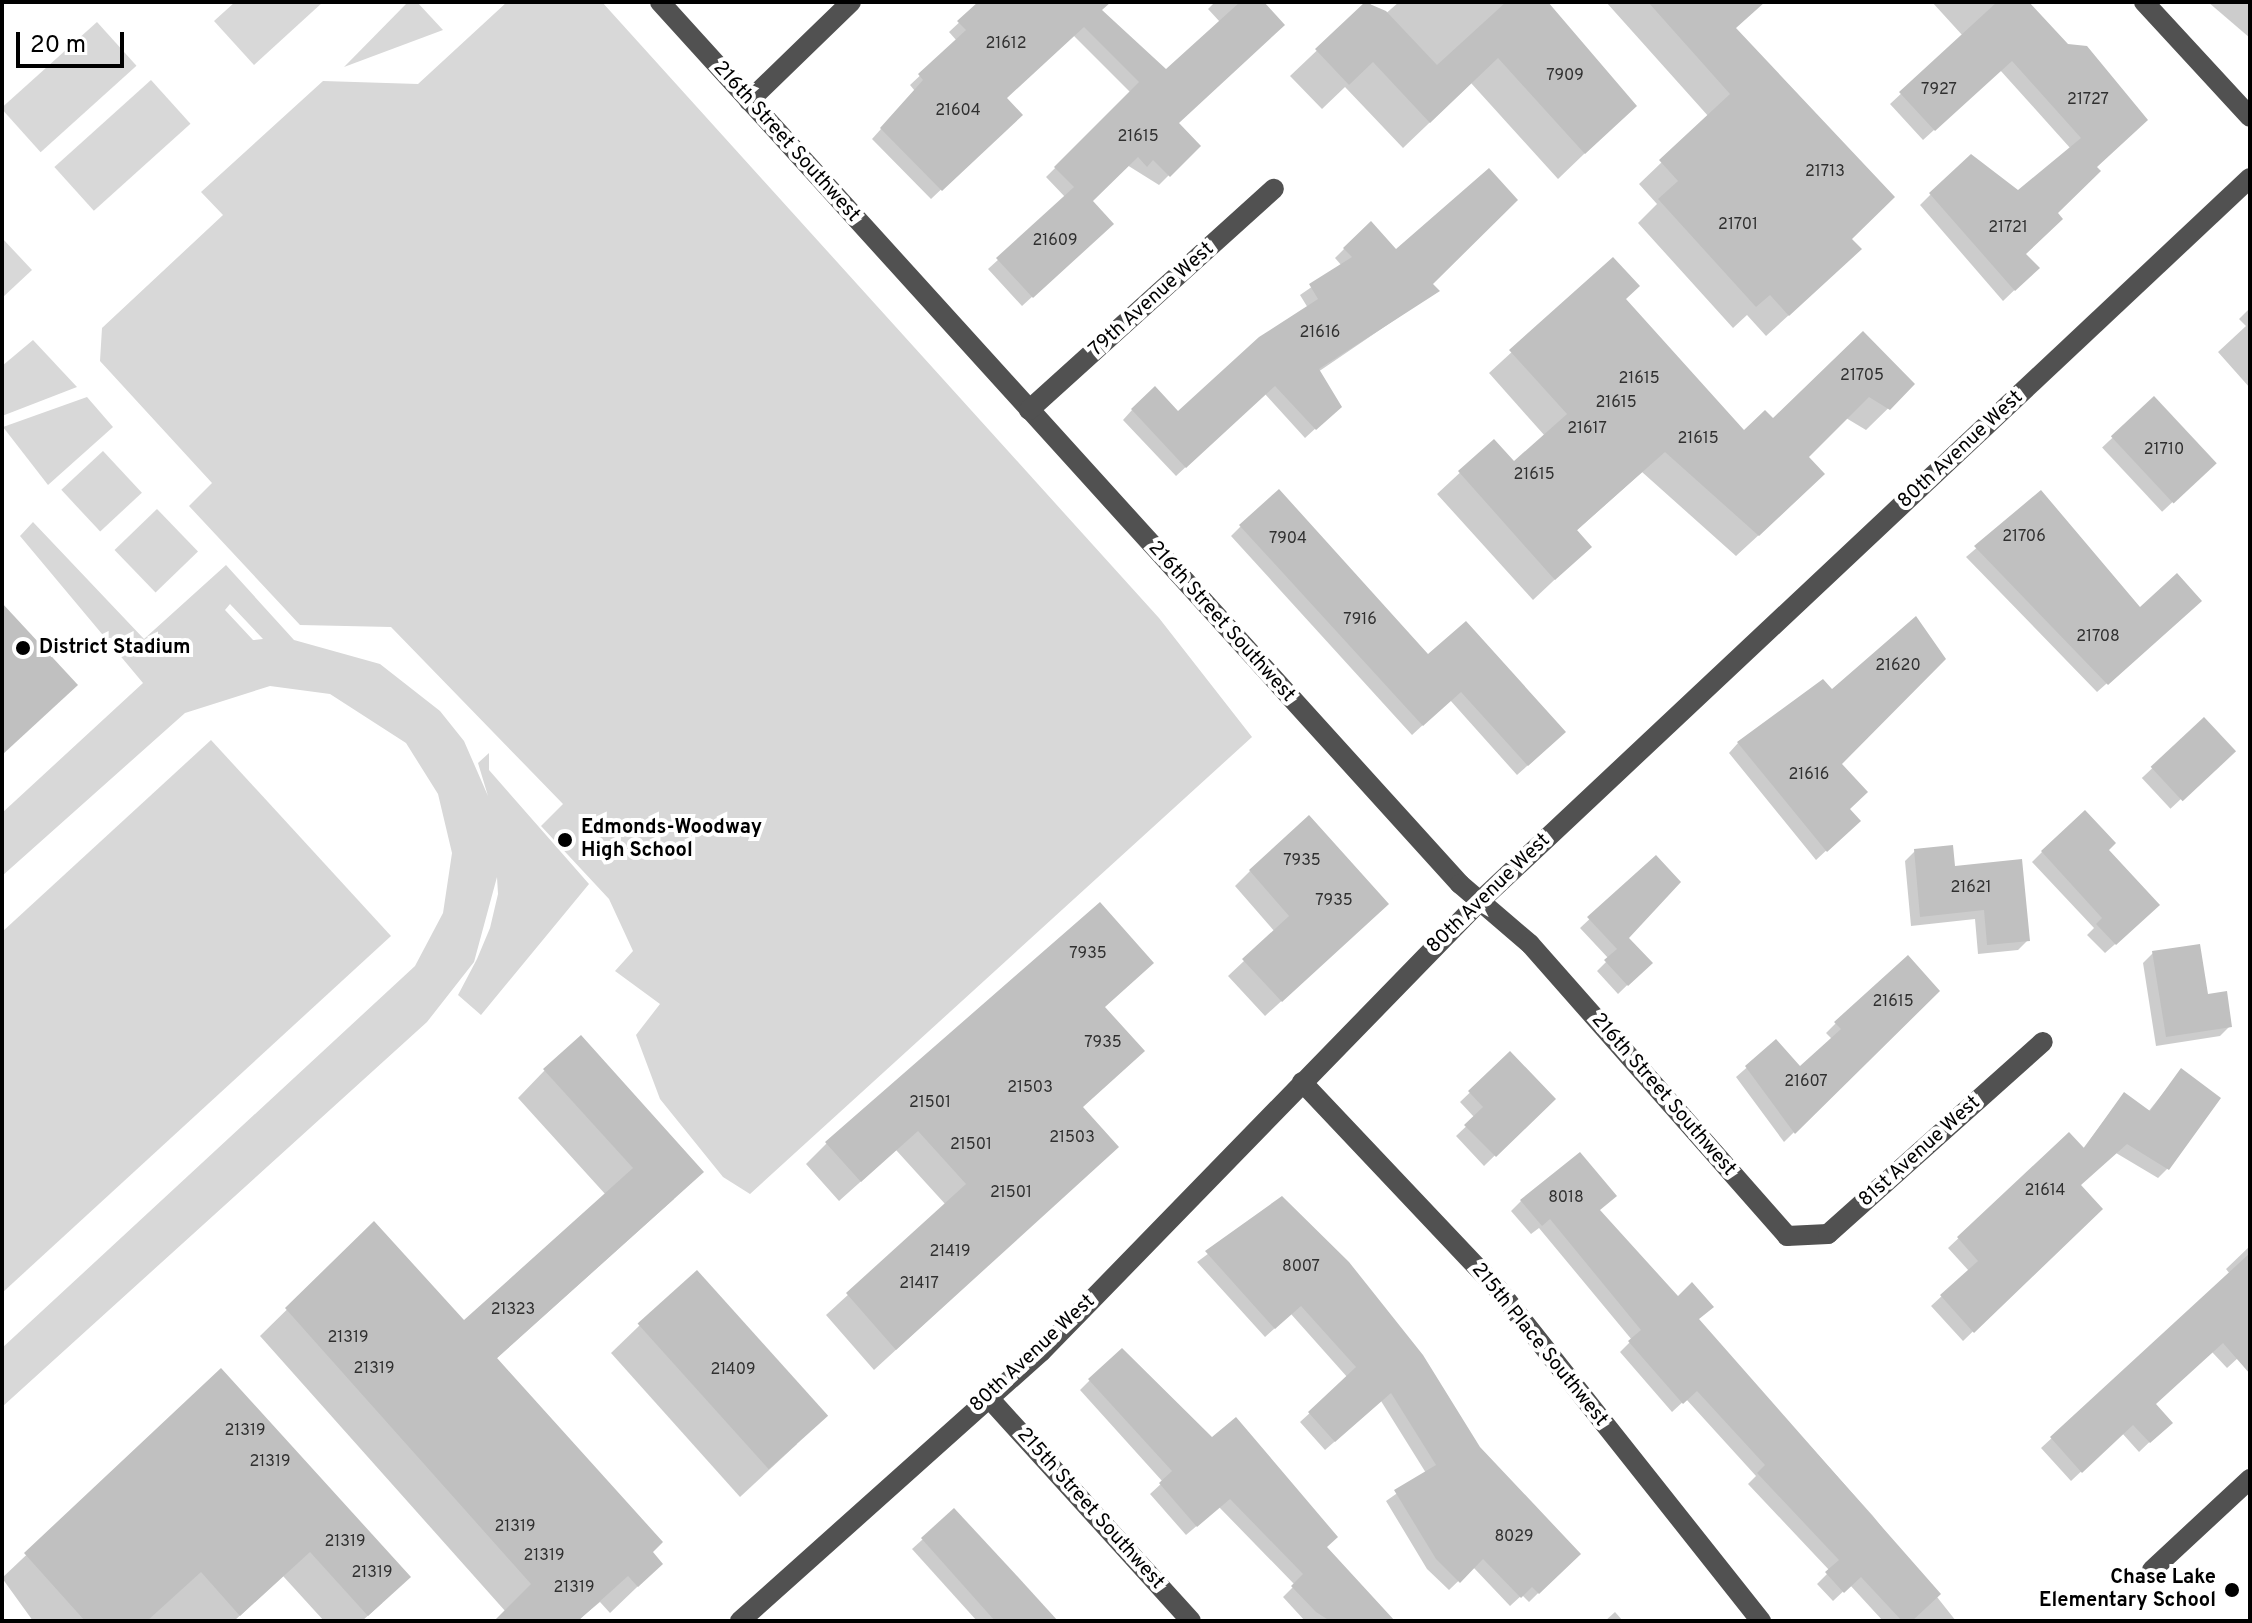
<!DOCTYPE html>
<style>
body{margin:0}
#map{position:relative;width:2252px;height:1623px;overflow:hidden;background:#fff;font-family:Overpass,sans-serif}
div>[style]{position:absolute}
.green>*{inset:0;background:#d8d8d8;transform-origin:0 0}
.shadow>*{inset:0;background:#0003;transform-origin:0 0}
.building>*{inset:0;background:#c0c0c0;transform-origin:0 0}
.minor>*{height:20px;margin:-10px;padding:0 10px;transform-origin:10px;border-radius:10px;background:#515151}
.dots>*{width:22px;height:22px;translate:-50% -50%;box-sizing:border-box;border:4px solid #fff;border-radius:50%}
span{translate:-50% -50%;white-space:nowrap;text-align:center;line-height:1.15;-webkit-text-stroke:8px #fff;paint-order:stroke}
.number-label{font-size:16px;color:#303030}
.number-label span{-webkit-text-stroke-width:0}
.street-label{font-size:20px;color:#000}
.poi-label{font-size:20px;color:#000;font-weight:700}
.left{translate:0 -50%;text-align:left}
.right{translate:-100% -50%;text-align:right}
.frame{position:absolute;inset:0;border:4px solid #000;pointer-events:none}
.scale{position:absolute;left:16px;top:32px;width:108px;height:36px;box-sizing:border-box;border:4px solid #000;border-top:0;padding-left:10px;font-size:24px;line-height:28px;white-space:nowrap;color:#000;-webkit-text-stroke:6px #fff;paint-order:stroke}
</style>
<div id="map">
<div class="green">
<div style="clip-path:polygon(235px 2px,323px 2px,254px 65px,214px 21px)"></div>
<div style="clip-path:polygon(408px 2px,417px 2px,443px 30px,344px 67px)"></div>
<div style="clip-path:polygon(507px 2px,602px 2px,1159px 618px,1252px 737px,750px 1194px,723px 1177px,660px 1099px,636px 1035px,660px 1004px,615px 971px,633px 951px,609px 899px,541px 826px,563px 804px,391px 627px,300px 625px,189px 506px,212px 483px,100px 361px,102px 328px,223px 215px,201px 192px,323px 81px,418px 84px)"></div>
<div style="left:97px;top:22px;width:59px;height:129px;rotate:48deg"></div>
<div style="left:151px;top:80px;width:59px;height:130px;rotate:48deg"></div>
<div style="clip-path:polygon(2px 238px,32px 270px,2px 298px)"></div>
<div style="clip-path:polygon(33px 340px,77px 387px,2px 416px,2px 366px)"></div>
<div style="clip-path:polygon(87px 397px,113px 427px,48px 485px,3px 427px)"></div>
<div style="left:103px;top:451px;width:57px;height:57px;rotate:47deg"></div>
<div style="left:157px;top:509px;width:59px;height:59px;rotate:46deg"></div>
<div style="clip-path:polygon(evenodd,33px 522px,144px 639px,226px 565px,294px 640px,380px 664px,440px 711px,464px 741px,488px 796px,478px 763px,489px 753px,489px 770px,589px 884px,481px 1015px,458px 995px,477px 959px,490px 928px,498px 894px,497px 877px,474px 962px,427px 1022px,2px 1407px,2px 1348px,415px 966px,443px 913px,452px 853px,438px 794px,406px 743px,330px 694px,270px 686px,185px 713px,2px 876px,2px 813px,143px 683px,20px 536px,33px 522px,230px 604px,263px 639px,253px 640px,225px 610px,230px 604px)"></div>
<div style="clip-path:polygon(211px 740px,391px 936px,2px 1293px,2px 932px)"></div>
</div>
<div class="shadow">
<div style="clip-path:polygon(981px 2px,1090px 2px,1166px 72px,1220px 22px,1208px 9px,1215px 2px,1262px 2px,1176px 123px,1198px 146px,1159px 185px,1127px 165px,1091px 201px,1102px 233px,1022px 306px,988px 269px,1066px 198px,1046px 177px,1131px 93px,1073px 35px,1005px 98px,1020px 115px,931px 199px,872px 139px,915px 91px,910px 85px,957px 41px,949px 32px)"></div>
<div style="clip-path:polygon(1368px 2px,1383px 16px,1399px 2px,1538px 2px,1634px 106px,1558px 179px,1471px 83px,1403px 148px,1345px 87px,1322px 109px,1290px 76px)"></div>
<div style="clip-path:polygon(1606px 2px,1740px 2px,1734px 29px,1849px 239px,1837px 271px,1766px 336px,1747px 315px,1733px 328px,1638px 223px,1657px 204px,1639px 184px,1709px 117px)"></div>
<div style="clip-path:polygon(1932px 2px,2027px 2px,2095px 167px,2023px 254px,2026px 279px,2003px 301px,1920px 205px,1931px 194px,2018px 193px,2071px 149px,2000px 70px,1923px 140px,1890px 104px,1963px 36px)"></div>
<div style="clip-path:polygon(2208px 2px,2250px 2px,2250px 38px)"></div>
<div style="clip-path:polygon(1344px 249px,1396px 251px,1437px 291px,1318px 372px,1329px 416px,1305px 438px,1265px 394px,1176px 476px,1123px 420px,1132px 410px,1178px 414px,1308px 308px,1300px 295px,1342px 266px,1335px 258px)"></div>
<div style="clip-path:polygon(1613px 259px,1624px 300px,1744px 433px,1913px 384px,1866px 430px,1846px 418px,1806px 457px,1801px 496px,1736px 556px,1642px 472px,1575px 532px,1567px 568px,1533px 600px,1437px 494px,1494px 441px,1514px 464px,1545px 436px,1489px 373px)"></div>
<div style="clip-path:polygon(2250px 308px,2250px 388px,2218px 352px,2246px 326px,2239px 319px)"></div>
<div style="left:2154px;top:399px;width:88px;height:71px;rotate:47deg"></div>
<div style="clip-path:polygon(2041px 493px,2140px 610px,2190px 610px,2097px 692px,1966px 557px)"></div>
<div style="clip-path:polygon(1241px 526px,1427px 656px,1554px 742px,1517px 775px,1450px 700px,1412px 735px,1231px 536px)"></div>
<div style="left:2204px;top:720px;width:42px;height:85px;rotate:47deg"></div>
<div style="clip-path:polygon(1738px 743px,1839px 764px,1848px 809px,1858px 821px,1816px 860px,1729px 753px)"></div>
<div style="clip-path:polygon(2106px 850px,2148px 915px,2105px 953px,2087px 935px,2094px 928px,2032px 862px,2042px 852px)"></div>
<div style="clip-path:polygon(1915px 851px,1953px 868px,2028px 940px,2018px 950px,1978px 954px,1975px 919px,1911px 926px,1905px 861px)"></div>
<div style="clip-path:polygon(1656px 857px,1627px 938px,1650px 963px,1618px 994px,1597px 971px,1609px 959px,1580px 928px)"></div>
<div style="clip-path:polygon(1250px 871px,1371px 919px,1265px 1016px,1228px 976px,1275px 932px,1235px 886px)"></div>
<div style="clip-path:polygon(2153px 953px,2206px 996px,2230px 1026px,2220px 1036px,2156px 1046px,2143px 963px)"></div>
<div style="clip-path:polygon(1937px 991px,1784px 1142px,1736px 1077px,1776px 1042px,1800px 1068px,1832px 1039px,1826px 1033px,1836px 1023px)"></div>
<div style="clip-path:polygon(1103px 1008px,1081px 1108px,1095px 1167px,874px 1370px,826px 1315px,946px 1205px,896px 1150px,839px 1201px,806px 1164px,827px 1143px)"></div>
<div style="clip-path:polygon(1510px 1054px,1553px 1099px,1484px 1166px,1456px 1136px,1475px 1118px,1460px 1102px)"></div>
<div style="clip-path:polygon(545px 1070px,674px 1199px,496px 1359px,661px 1564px,610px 1613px,600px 1602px,577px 1621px,497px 1621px,506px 1612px,260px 1336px,374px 1224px,463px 1323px,606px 1195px,518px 1098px)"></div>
<div style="clip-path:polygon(2181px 1071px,2168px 1168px,2158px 1178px,2116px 1153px,2079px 1185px,2100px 1209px,1963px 1341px,1931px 1306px,1969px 1271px,1948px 1248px,2069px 1135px,2082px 1150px,2124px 1094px,2148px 1112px)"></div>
<div style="clip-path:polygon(1282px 1199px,1478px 1448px,1578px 1554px,1529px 1602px,1522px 1595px,1510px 1606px,1473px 1567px,1449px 1590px,1427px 1569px,1386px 1501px,1426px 1473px,1381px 1401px,1325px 1450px,1300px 1422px,1348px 1378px,1291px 1314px,1265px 1337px,1197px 1262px)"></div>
<div style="clip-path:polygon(1521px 1201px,1598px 1210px,1873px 1516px,1956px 1621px,1883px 1621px,1850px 1585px,1833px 1601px,1817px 1584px,1830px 1571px,1748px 1484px,1756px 1476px,1686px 1399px,1672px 1412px,1620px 1352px,1632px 1340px,1539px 1228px,1531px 1234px,1511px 1211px)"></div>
<div style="clip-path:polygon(2250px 1246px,2250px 1347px,2227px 1368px,2212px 1352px,2154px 1405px,2160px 1432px,2139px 1452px,2122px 1433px,2071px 1481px,2041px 1448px,2230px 1274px,2226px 1269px)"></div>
<div style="clip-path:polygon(640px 1325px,797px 1444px,740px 1497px,611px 1353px)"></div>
<div style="clip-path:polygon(221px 1371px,382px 1603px,362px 1621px,324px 1621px,283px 1576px,234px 1621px,33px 1621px,2px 1578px)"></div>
<div style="clip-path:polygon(1090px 1380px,1324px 1547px,1392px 1621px,1305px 1621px,1283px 1597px,1295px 1585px,1219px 1507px,1186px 1535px,1150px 1494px,1163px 1482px,1080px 1390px)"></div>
<div style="clip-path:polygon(954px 1511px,1003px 1621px,977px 1621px,912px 1549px)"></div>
<div style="clip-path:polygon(1615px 1612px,1623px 1621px,1605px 1621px)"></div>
</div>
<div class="building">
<div style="clip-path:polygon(978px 2px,1111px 2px,1102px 10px,1166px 69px,1240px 2px,1264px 2px,1285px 25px,1179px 123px,1201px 146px,1170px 177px,1153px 160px,1147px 167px,1138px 157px,1093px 201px,1114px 224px,1033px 298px,996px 258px,1074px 187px,1054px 167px,1139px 82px,1084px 27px,1007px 98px,1023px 115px,942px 191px,880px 128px,923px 80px,918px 74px,966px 30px,957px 21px)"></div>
<div style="clip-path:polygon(1365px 2px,1386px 11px,1437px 65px,1506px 2px,1548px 2px,1637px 106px,1585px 154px,1498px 58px,1430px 123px,1373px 62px,1349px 85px,1315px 49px)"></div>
<div style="clip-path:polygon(1648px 2px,1765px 2px,1736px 28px,1895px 197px,1852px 239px,1862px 249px,1789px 316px,1770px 295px,1756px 307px,1658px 199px,1678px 181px,1659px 160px,1730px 94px)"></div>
<div style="clip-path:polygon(1997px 2px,2029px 2px,2068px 44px,2087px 46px,2148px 120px,2097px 167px,2101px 171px,2058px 213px,2063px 219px,2026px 254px,2040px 268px,2015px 291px,1929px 193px,1971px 154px,2018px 190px,2081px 138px,2012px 61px,1935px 131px,1899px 92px)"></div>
<div style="clip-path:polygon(1489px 168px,1518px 200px,1433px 284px,1440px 291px,1319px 369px,1342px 407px,1316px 430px,1275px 386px,1186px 468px,1131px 409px,1155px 386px,1178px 411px,1259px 337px,1318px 299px,1309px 284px,1352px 257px,1343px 248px,1371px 221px,1396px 249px)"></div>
<div style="clip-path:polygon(1613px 257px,1640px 286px,1626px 299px,1744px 430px,1765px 410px,1773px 418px,1863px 331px,1915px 384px,1890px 410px,1869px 397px,1809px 457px,1825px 474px,1759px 536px,1665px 452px,1577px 530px,1592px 547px,1555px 580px,1458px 471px,1494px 439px,1514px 461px,1567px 414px,1509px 350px)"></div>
<div style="left:2154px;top:396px;width:92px;height:59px;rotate:47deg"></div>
<div style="clip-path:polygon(1279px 489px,1428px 654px,1466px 621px,1566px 732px,1528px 766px,1461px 692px,1423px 726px,1239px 525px)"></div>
<div style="clip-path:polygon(2041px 490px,2140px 607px,2177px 573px,2202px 601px,2108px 685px,1974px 546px)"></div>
<div style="clip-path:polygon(2px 603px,78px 685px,2px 755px)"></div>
<div style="clip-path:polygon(1916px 616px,1946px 659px,1842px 764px,1868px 792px,1850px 809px,1861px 821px,1827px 852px,1737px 742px,1823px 679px,1832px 689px)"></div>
<div style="left:2204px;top:717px;width:47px;height:73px;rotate:47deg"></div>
<div style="clip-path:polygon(2085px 810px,2116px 843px,2109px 850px,2160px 905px,2116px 945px,2096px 924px,2102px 918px,2041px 851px)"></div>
<div style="clip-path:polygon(1309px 815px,1389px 904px,1282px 1002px,1242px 959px,1289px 916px,1249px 870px)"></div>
<div style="clip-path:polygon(1953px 845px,1955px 866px,2022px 859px,2030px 941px,1987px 945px,1984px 910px,1920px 917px,1914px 849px)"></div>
<div style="clip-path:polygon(1656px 855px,1681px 882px,1629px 938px,1653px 963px,1628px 986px,1604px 960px,1617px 949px,1587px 917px)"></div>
<div style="clip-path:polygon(1100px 902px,1154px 963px,1105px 1007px,1145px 1051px,1083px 1107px,1119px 1147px,896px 1350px,846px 1293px,966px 1184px,918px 1131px,861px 1182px,825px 1142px)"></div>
<div style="clip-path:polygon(2200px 944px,2208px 994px,2227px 991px,2232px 1027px,2166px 1037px,2152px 951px)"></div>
<div style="clip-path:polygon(1908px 955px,1940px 991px,1795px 1134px,1745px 1066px,1776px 1039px,1800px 1066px,1841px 1029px,1834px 1022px)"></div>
<div style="clip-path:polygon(581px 1035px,704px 1172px,497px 1358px,663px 1542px,653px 1552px,663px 1564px,638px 1587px,628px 1576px,578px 1621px,494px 1621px,531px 1584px,285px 1308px,374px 1221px,464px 1320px,633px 1168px,543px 1069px)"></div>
<div style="clip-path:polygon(1510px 1051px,1556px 1099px,1496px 1157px,1464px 1125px,1483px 1107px,1468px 1091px)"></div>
<div style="clip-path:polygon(2181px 1068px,2221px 1098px,2169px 1170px,2127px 1144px,2081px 1185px,2103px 1209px,1974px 1333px,1940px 1295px,1978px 1261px,1957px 1237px,2069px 1132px,2084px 1148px,2124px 1092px,2150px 1111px)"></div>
<div style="clip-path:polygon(1580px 1152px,1617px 1196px,1600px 1210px,1678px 1296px,1692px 1282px,1714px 1307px,1699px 1319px,1941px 1594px,1912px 1621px,1902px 1621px,1861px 1577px,1844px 1593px,1825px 1572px,1839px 1560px,1757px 1473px,1765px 1465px,1697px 1391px,1683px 1404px,1628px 1341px,1641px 1330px,1550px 1219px,1542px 1226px,1520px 1200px)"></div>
<div style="clip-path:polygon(1282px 1196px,1349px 1262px,1423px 1355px,1480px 1447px,1581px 1554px,1539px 1594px,1532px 1587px,1521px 1598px,1483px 1559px,1460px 1583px,1436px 1559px,1394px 1490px,1436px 1465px,1391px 1393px,1335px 1442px,1308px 1412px,1356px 1367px,1301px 1306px,1275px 1329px,1205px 1251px)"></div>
<div style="clip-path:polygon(2250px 1253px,2250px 1374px,2223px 1343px,2156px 1404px,2173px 1423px,2150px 1443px,2133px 1425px,2082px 1473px,2050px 1437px)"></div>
<div style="left:697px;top:1270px;width:196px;height:80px;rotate:48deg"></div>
<div style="clip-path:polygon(1122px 1348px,1212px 1437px,1236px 1417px,1338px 1537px,1327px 1547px,1395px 1621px,1330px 1621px,1316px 1612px,1291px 1586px,1303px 1574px,1230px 1499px,1197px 1527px,1159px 1483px,1172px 1471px,1088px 1379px)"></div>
<div style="clip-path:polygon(221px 1368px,411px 1577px,368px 1616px,310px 1552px,240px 1616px,201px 1572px,147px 1621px,85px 1621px,24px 1553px)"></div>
<div style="clip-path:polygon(954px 1508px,1018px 1577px,1058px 1621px,995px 1621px,921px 1538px)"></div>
</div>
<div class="minor">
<div style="left:660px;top:2px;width:1191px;rotate:47.79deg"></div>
<div style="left:1460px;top:884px;width:92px;rotate:40.6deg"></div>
<div style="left:1530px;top:944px;width:389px;rotate:48.6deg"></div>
<div style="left:1787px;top:1236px;width:41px;rotate:-2.8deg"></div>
<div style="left:1828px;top:1234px;width:288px;rotate:-41.8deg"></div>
<div style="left:2144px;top:2px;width:156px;rotate:47.3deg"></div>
<div style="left:749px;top:101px;width:142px;rotate:-44.1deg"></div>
<div style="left:1029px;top:410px;width:330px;rotate:-42.1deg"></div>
<div style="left:1302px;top:1082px;width:284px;rotate:46.6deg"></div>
<div style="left:1497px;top:1288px;width:425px;rotate:51.6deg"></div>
<div style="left:988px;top:1397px;width:302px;rotate:47.8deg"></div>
<div style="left:2152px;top:1570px;width:134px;rotate:-42.9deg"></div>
<div style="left:740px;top:1621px;width:404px;rotate:-41.8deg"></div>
<div style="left:1041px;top:1352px;width:629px;rotate:-45.77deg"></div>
<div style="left:1480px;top:901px;width:1056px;rotate:-43.2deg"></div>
</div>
<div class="dots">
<div style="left:23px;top:648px;background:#000"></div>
<div style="left:565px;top:840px;background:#000"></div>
<div style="left:2232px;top:1590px;background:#000"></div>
</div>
<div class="number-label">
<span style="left:1006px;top:44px">21612</span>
<span style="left:1565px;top:76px">7909</span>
<span style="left:1939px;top:90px">7927</span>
<span style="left:2088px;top:100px">21727</span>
<span style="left:958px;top:111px">21604</span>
<span style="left:1138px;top:137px">21615</span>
<span style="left:1825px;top:172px">21713</span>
<span style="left:1738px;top:225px">21701</span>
<span style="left:2008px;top:228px">21721</span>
<span style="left:1055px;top:241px">21609</span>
<span style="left:1320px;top:333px">21616</span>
<span style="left:1862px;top:376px">21705</span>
<span style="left:1639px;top:379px">21615</span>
<span style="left:1616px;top:403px">21615</span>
<span style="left:1587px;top:429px">21617</span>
<span style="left:1698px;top:439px">21615</span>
<span style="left:2164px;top:450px">21710</span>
<span style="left:1534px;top:475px">21615</span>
<span style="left:2024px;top:537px">21706</span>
<span style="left:1288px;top:539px">7904</span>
<span style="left:1360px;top:620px">7916</span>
<span style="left:2098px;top:637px">21708</span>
<span style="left:1898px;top:666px">21620</span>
<span style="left:1809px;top:775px">21616</span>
<span style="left:1302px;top:861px">7935</span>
<span style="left:1971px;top:888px">21621</span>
<span style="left:1334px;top:901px">7935</span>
<span style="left:1088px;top:954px">7935</span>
<span style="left:1893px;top:1002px">21615</span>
<span style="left:1103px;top:1043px">7935</span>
<span style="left:1806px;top:1082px">21607</span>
<span style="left:1030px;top:1088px">21503</span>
<span style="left:930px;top:1103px">21501</span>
<span style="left:1072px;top:1138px">21503</span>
<span style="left:971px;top:1145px">21501</span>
<span style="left:2045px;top:1191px">21614</span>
<span style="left:1011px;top:1193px">21501</span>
<span style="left:1566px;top:1198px">8018</span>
<span style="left:950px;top:1252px">21419</span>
<span style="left:1301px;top:1267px">8007</span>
<span style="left:919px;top:1284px">21417</span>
<span style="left:513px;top:1310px">21323</span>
<span style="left:348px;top:1338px">21319</span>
<span style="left:374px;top:1369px">21319</span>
<span style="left:733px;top:1370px">21409</span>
<span style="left:245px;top:1431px">21319</span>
<span style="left:270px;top:1462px">21319</span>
<span style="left:515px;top:1527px">21319</span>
<span style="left:1514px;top:1537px">8029</span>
<span style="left:345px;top:1542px">21319</span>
<span style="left:544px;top:1556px">21319</span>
<span style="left:372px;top:1573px">21319</span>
<span style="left:574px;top:1588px">21319</span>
</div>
<div class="street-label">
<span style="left:786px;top:142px;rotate:48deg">216th Street Southwest</span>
<span style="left:1152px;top:300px;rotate:-42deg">79th Avenue West</span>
<span style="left:1961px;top:450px;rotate:-43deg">80th Avenue West</span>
<span style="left:1221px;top:622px;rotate:48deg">216th Street Southwest</span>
<span style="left:1489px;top:894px;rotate:-44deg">80th Avenue West</span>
<span style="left:1663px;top:1095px;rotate:49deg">216th Street Southwest</span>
<span style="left:1920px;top:1152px;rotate:-42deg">81st Avenue West</span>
<span style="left:1539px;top:1345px;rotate:51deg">215th Place Southwest</span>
<span style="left:1033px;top:1354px;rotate:-43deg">80th Avenue West</span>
<span style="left:1090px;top:1509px;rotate:48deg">215th Street Southwest</span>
</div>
<div class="poi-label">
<span class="left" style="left:39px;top:648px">District Stadium</span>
<span class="left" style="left:581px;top:840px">Edmonds-Woodway<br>High School</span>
<span class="right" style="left:2216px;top:1590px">Chase Lake<br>Elementary School</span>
</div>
<div class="frame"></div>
<div class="scale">20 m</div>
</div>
